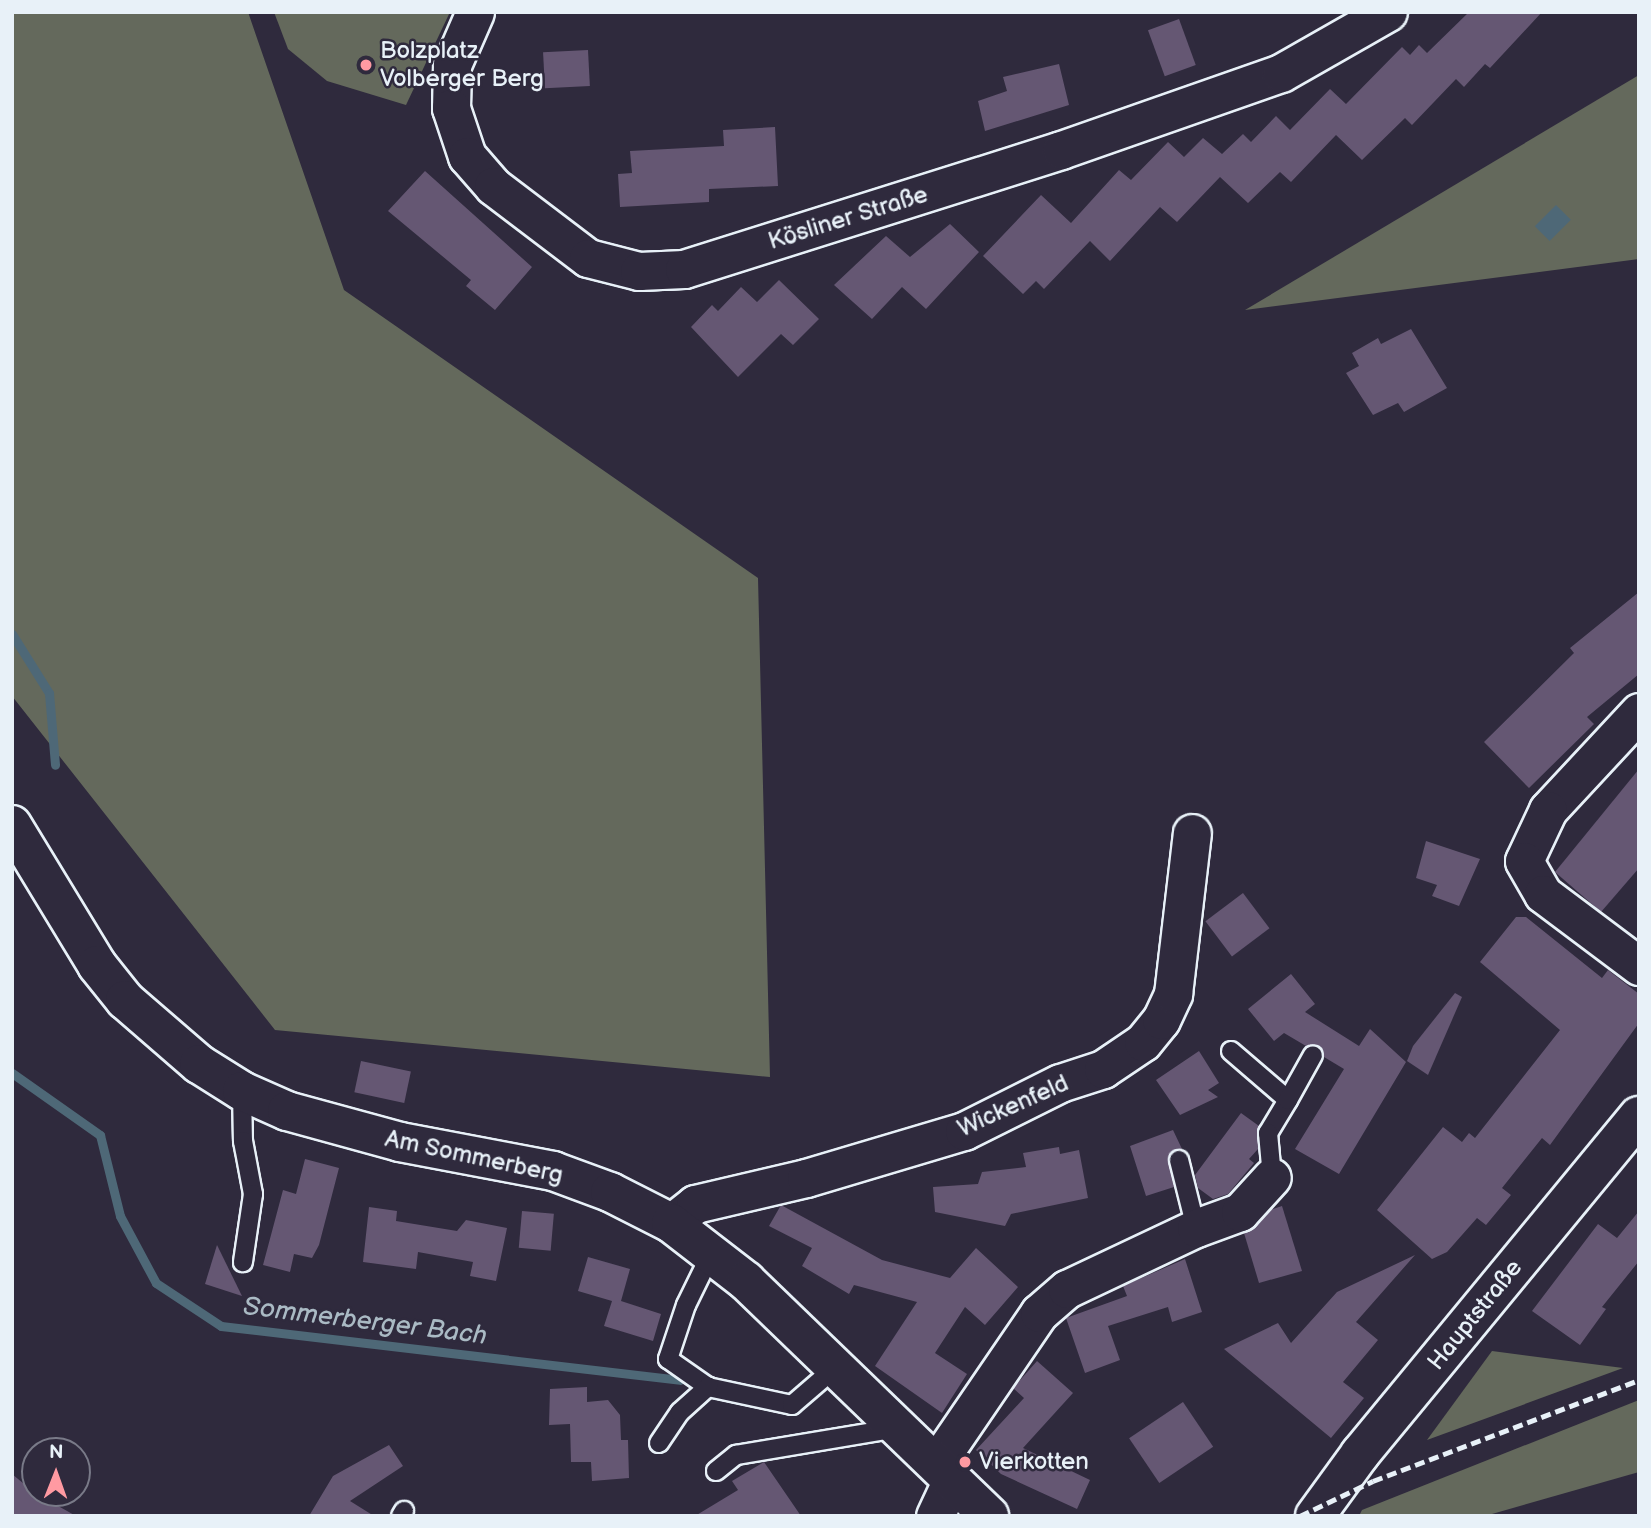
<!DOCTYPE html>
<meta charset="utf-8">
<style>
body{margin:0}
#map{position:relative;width:1651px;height:1528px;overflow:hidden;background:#2f2a3d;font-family:"Balsamiq Sans",sans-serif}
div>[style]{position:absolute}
.green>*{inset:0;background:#64695c}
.water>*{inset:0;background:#4e6877;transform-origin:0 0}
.stream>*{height:9px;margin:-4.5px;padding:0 4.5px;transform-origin:4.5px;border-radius:4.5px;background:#4e6877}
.building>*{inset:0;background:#655773;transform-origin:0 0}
.roads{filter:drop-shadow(2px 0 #e8f1f8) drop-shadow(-2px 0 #e8f1f8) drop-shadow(0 2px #e8f1f8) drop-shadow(0 -2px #e8f1f8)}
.service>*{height:18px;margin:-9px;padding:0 9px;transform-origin:9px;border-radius:9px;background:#2f2a3d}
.minor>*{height:37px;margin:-18.5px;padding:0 18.5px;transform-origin:18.5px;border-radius:18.5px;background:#2f2a3d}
.tertiary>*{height:38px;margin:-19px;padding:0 19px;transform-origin:19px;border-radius:19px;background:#2f2a3d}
.secondary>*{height:38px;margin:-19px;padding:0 19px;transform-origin:19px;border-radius:19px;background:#2f2a3d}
.rail>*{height:5px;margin-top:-2.5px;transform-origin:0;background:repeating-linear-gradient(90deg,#e8f1f8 0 10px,transparent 0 15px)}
.dots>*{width:19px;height:19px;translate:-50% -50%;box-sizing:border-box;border:4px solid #2f2a3d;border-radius:50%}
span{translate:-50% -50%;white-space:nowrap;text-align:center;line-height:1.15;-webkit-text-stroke:5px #2f2a3d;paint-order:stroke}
.poi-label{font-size:24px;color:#e8f1f8}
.left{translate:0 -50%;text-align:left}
.street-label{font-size:24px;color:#e8f1f8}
.water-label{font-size:26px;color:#aabac4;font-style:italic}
.frame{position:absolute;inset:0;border:14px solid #e8f1f8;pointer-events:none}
.north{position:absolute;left:21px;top:1437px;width:70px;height:70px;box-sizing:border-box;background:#2f2a3d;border:2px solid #797a88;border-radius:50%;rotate:1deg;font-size:19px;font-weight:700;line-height:28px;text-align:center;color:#e8f1f8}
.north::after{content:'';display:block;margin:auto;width:24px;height:32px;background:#ff9aa2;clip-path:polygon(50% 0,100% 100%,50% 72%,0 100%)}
</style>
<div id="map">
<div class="green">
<div style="clip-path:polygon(12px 12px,248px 12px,344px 290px,758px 578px,770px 1077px,275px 1030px,12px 696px)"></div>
<div style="clip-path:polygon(274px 12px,450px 12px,406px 105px,327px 81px,288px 49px)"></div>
<div style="clip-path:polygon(1639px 75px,1639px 259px,1245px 310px)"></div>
<div style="clip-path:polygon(1492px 1351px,1623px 1368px,1427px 1440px)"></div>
<div style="clip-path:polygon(1639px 1400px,1639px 1472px,1485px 1516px,1359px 1516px,1362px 1510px)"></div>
</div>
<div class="water">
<div style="left:1556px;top:205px;width:21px;height:30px;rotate:45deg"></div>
</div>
<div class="stream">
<div style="left:12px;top:634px;width:70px;rotate:57.9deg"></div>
<div style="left:49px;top:693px;width:72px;rotate:85.2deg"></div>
<div style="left:12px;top:1073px;width:108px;rotate:35.2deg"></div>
<div style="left:100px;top:1135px;width:83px;rotate:76.1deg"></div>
<div style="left:120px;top:1216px;width:76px;rotate:61.8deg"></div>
<div style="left:156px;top:1283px;width:78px;rotate:33.5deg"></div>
<div style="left:221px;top:1326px;width:462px;rotate:6.7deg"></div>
</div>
<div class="building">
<div style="clip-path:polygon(1469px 12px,1542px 12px,1490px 68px,1485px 64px,1464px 87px,1456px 79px,1412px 125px,1405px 118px,1362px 160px,1336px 135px,1291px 182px,1280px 172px,1248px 203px,1220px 177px,1177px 222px,1160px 207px,1110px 261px,1090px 241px,1044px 289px,1036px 281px,1023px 294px,983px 256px,1041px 195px,1071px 223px,1119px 170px,1131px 180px,1168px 142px,1184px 157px,1203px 138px,1222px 154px,1243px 134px,1251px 142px,1276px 116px,1290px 130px,1330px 89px,1346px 104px,1402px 47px,1410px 55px,1419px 45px,1427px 53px)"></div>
<div style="left:1179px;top:19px;width:49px;height:33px;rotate:70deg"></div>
<div style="left:588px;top:50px;width:36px;height:45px;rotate:87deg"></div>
<div style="clip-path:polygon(1059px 64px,1069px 105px,985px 131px,978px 101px,1007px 91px,1003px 77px)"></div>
<div style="clip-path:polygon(775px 127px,778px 186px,709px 189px,709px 202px,620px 207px,618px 174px,632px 173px,630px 151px,724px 146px,723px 130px)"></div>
<div style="clip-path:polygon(425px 171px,532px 267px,495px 310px,466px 286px,471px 280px,388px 211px)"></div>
<div style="clip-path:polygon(950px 224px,979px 252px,926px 309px,902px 287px,872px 319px,834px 285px,886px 236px,910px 257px)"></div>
<div style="clip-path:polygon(779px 280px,819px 319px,793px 345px,781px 334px,738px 377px,691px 327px,712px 305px,718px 311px,741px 287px,757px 302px)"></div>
<div style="clip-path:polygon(1411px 329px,1447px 388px,1404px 412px,1398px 403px,1373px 415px,1346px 373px,1359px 366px,1352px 353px,1378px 338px,1381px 344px)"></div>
<div style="clip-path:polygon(1639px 592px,1639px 674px,1587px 717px,1594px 724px,1529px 788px,1484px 742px,1574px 653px,1570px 648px)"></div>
<div style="clip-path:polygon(1639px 769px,1639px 868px,1601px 912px,1555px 872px)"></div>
<div style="clip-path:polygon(1426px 841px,1480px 859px,1459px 906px,1432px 896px,1437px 885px,1416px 878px)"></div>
<div style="left:1243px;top:893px;width:44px;height:47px;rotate:53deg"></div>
<div style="clip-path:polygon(1516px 917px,1526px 917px,1602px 978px,1608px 970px,1639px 994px,1639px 1023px,1550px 1145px,1542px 1138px,1502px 1188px,1511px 1195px,1486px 1225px,1477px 1218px,1447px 1252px,1432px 1259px,1377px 1210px,1443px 1127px,1462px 1142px,1469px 1133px,1475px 1138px,1560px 1030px,1480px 962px)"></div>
<div style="clip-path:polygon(1291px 974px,1315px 1004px,1305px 1012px,1359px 1046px,1370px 1029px,1406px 1062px,1339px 1174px,1295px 1149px,1344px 1069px,1324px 1057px,1318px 1045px,1306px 1046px,1284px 1033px,1274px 1041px,1248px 1009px)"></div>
<div style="clip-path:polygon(1455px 993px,1462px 997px,1428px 1075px,1407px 1061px,1413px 1046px)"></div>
<div style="clip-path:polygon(1199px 1051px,1219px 1083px,1208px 1090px,1218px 1097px,1180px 1115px,1156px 1080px)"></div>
<div style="left:361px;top:1061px;width:51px;height:32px;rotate:12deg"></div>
<div style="clip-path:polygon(1241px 1113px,1259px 1126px,1258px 1149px,1249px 1159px,1254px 1163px,1228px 1194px,1213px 1199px,1198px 1188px,1195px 1175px)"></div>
<div style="clip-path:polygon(1173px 1130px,1182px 1149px,1168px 1158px,1174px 1187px,1146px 1196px,1130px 1146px)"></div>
<div style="clip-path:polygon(1059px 1147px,1060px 1154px,1079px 1150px,1088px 1198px,1011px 1214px,1005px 1226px,935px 1212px,933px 1187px,978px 1184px,982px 1172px,1026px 1167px,1023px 1153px)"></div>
<div style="clip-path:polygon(305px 1159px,339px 1168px,319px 1245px,312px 1258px,294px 1254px,290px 1272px,263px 1265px,283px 1190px,296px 1194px)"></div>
<div style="clip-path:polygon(781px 1205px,882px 1260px,950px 1278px,976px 1248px,1018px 1287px,985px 1325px,965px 1307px,935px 1353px,967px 1374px,942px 1413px,875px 1366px,917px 1302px,854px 1285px,849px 1294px,802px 1266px,812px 1248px,769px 1226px)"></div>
<div style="clip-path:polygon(1282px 1206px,1302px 1271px,1259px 1283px,1244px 1233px,1270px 1210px)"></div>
<div style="clip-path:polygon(369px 1207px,397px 1211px,396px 1221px,457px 1231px,466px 1220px,507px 1228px,496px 1281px,470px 1276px,473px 1262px,418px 1252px,416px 1269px,363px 1262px)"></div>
<div style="left:522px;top:1211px;width:32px;height:37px;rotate:5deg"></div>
<div style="clip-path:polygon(1639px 1211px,1639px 1261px,1602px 1307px,1606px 1309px,1580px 1345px,1532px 1311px,1598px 1224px,1617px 1238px)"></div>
<div style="clip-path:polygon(217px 1245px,242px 1296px,205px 1284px)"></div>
<div style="clip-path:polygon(1415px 1255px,1356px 1322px,1378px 1340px,1343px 1382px,1364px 1398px,1331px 1438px,1224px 1349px,1278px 1323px,1291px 1343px,1337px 1292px)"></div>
<div style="clip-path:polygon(588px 1257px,630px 1269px,621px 1301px,661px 1314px,653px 1341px,604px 1326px,612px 1301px,578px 1291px)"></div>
<div style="clip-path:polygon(1185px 1259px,1202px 1312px,1172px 1322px,1168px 1307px,1108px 1326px,1120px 1360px,1085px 1373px,1066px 1318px,1127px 1296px,1123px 1286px)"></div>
<div style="clip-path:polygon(1037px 1361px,1073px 1393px,1023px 1448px,1090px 1480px,1077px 1509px,1001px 1474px,976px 1450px,1024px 1398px,1013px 1388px)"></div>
<div style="clip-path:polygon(587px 1387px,587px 1402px,608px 1400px,620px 1415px,621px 1440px,628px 1440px,629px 1478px,592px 1481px,591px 1462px,571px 1462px,570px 1424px,549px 1425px,550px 1389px)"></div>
<div style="left:1183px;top:1402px;width:54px;height:65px;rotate:56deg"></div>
<div style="clip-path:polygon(389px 1445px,403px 1466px,350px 1501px,374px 1516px,309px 1516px,333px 1476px)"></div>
<div style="clip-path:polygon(764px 1462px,801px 1516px,695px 1516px,738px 1490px,732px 1481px)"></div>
<div style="clip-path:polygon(12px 1474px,35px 1493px,76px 1516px,12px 1516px)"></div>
</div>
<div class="roads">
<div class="service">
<div style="left:1231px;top:1051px;width:75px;rotate:40.7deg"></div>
<div style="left:1288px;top:1100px;width:39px;rotate:121deg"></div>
<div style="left:1268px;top:1133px;width:44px;rotate:84.8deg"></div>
<div style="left:242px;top:1091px;width:50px;rotate:88.9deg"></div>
<div style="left:243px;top:1141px;width:54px;rotate:79.3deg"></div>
<div style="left:253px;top:1194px;width:69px;rotate:98.4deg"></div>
<div style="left:1288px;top:1100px;width:51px;rotate:-60.9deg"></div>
<div style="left:1179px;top:1160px;width:70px;rotate:76deg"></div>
<div style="left:712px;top:1252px;width:59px;rotate:116.1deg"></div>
<div style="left:686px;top:1305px;width:57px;rotate:108.4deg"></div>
<div style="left:668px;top:1359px;width:49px;rotate:35deg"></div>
<div style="left:708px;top:1387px;width:86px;rotate:12.1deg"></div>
<div style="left:792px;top:1405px;width:58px;rotate:-40.8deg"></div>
<div style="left:659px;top:1443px;width:37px;rotate:-56deg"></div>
<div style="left:680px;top:1412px;width:38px;rotate:-42deg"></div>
<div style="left:716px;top:1471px;width:26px;rotate:-39deg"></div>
<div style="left:736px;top:1455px;width:163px;rotate:-9.5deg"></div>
<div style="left:401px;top:1516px;width:6px;rotate:-59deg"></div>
</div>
<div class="minor">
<div style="left:475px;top:12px;width:58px;rotate:113.5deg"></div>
<div style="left:452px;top:65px;width:43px;rotate:91.3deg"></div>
<div style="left:451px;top:108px;width:51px;rotate:71.6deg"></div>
<div style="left:467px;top:156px;width:40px;rotate:49deg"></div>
<div style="left:493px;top:186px;width:119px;rotate:37.2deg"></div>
<div style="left:588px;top:258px;width:53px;rotate:14.3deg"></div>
<div style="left:639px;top:271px;width:45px;rotate:-2.5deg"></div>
<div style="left:684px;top:269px;width:395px;rotate:-17.5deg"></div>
<div style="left:1061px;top:150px;width:233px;rotate:-19.3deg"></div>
<div style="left:1281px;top:73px;width:123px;rotate:-29.7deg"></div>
<div style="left:1639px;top:712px;width:134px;rotate:132.9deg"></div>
<div style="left:1548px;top:810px;width:56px;rotate:115.2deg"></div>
<div style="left:1524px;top:861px;width:38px;rotate:60deg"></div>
<div style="left:1543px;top:894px;width:120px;rotate:36.9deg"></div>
<div style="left:671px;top:1223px;width:31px;rotate:-38deg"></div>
<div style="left:695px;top:1204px;width:114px;rotate:-13.2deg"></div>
<div style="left:806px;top:1178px;width:165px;rotate:-16.6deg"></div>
<div style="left:964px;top:1131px;width:107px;rotate:-26.6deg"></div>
<div style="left:1060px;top:1083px;width:45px;rotate:-18deg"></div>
<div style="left:1103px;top:1069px;width:48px;rotate:-34deg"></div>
<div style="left:1143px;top:1042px;width:28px;rotate:-51deg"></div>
<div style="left:1161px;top:1020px;width:29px;rotate:-65deg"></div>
<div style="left:1173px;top:994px;width:162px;rotate:-83.3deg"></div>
<div style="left:936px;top:1464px;width:183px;rotate:-55.7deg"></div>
<div style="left:1039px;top:1313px;width:37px;rotate:-41deg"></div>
<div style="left:1067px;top:1289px;width:143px;rotate:-25.3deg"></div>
<div style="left:1196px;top:1228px;width:47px;rotate:-20deg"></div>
<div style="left:1240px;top:1212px;width:47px;rotate:-47.6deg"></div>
<div style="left:935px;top:1516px;width:40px;rotate:-65deg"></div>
</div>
<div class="tertiary">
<div style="left:12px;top:825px;width:164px;rotate:58.7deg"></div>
<div style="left:97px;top:965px;width:45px;rotate:51.3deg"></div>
<div style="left:125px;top:1000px;width:98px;rotate:40.9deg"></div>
<div style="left:199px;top:1064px;width:51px;rotate:32.1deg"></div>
<div style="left:242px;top:1091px;width:49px;rotate:24deg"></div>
<div style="left:287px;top:1111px;width:117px;rotate:15.3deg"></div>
<div style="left:400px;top:1142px;width:156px;rotate:10.7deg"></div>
<div style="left:553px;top:1171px;width:61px;rotate:20.2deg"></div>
<div style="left:610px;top:1192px;width:68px;rotate:26.9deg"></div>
<div style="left:671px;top:1223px;width:95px;rotate:37.7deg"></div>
<div style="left:746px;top:1281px;width:338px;rotate:44deg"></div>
</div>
<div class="secondary">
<div style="left:1315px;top:1516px;width:77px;rotate:-54deg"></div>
<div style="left:1360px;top:1454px;width:438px;rotate:-50.5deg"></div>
</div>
</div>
<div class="rail">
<div style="left:1300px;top:1516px;width:81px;rotate:-25.6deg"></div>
<div style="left:1373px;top:1481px;width:285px;rotate:-20.8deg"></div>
</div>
<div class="dots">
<div style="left:366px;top:65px;background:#ff9aa2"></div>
<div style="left:965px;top:1462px;background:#ff9aa2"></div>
</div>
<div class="poi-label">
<span class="left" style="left:380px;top:65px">Bolzplatz<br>Volberger Berg</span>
<span class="left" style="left:979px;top:1462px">Vierkotten</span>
</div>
<div class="street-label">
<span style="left:848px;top:218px;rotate:-17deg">Kösliner Straße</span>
<span style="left:1013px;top:1106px;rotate:-24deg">Wickenfeld</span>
<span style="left:474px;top:1157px;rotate:12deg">Am Sommerberg</span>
<span style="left:1475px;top:1315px;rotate:-51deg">Hauptstraße</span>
</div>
<div class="water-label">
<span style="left:365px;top:1322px;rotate:7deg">Sommerberger Bach</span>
</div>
<div class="frame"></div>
<div class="north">N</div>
</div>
